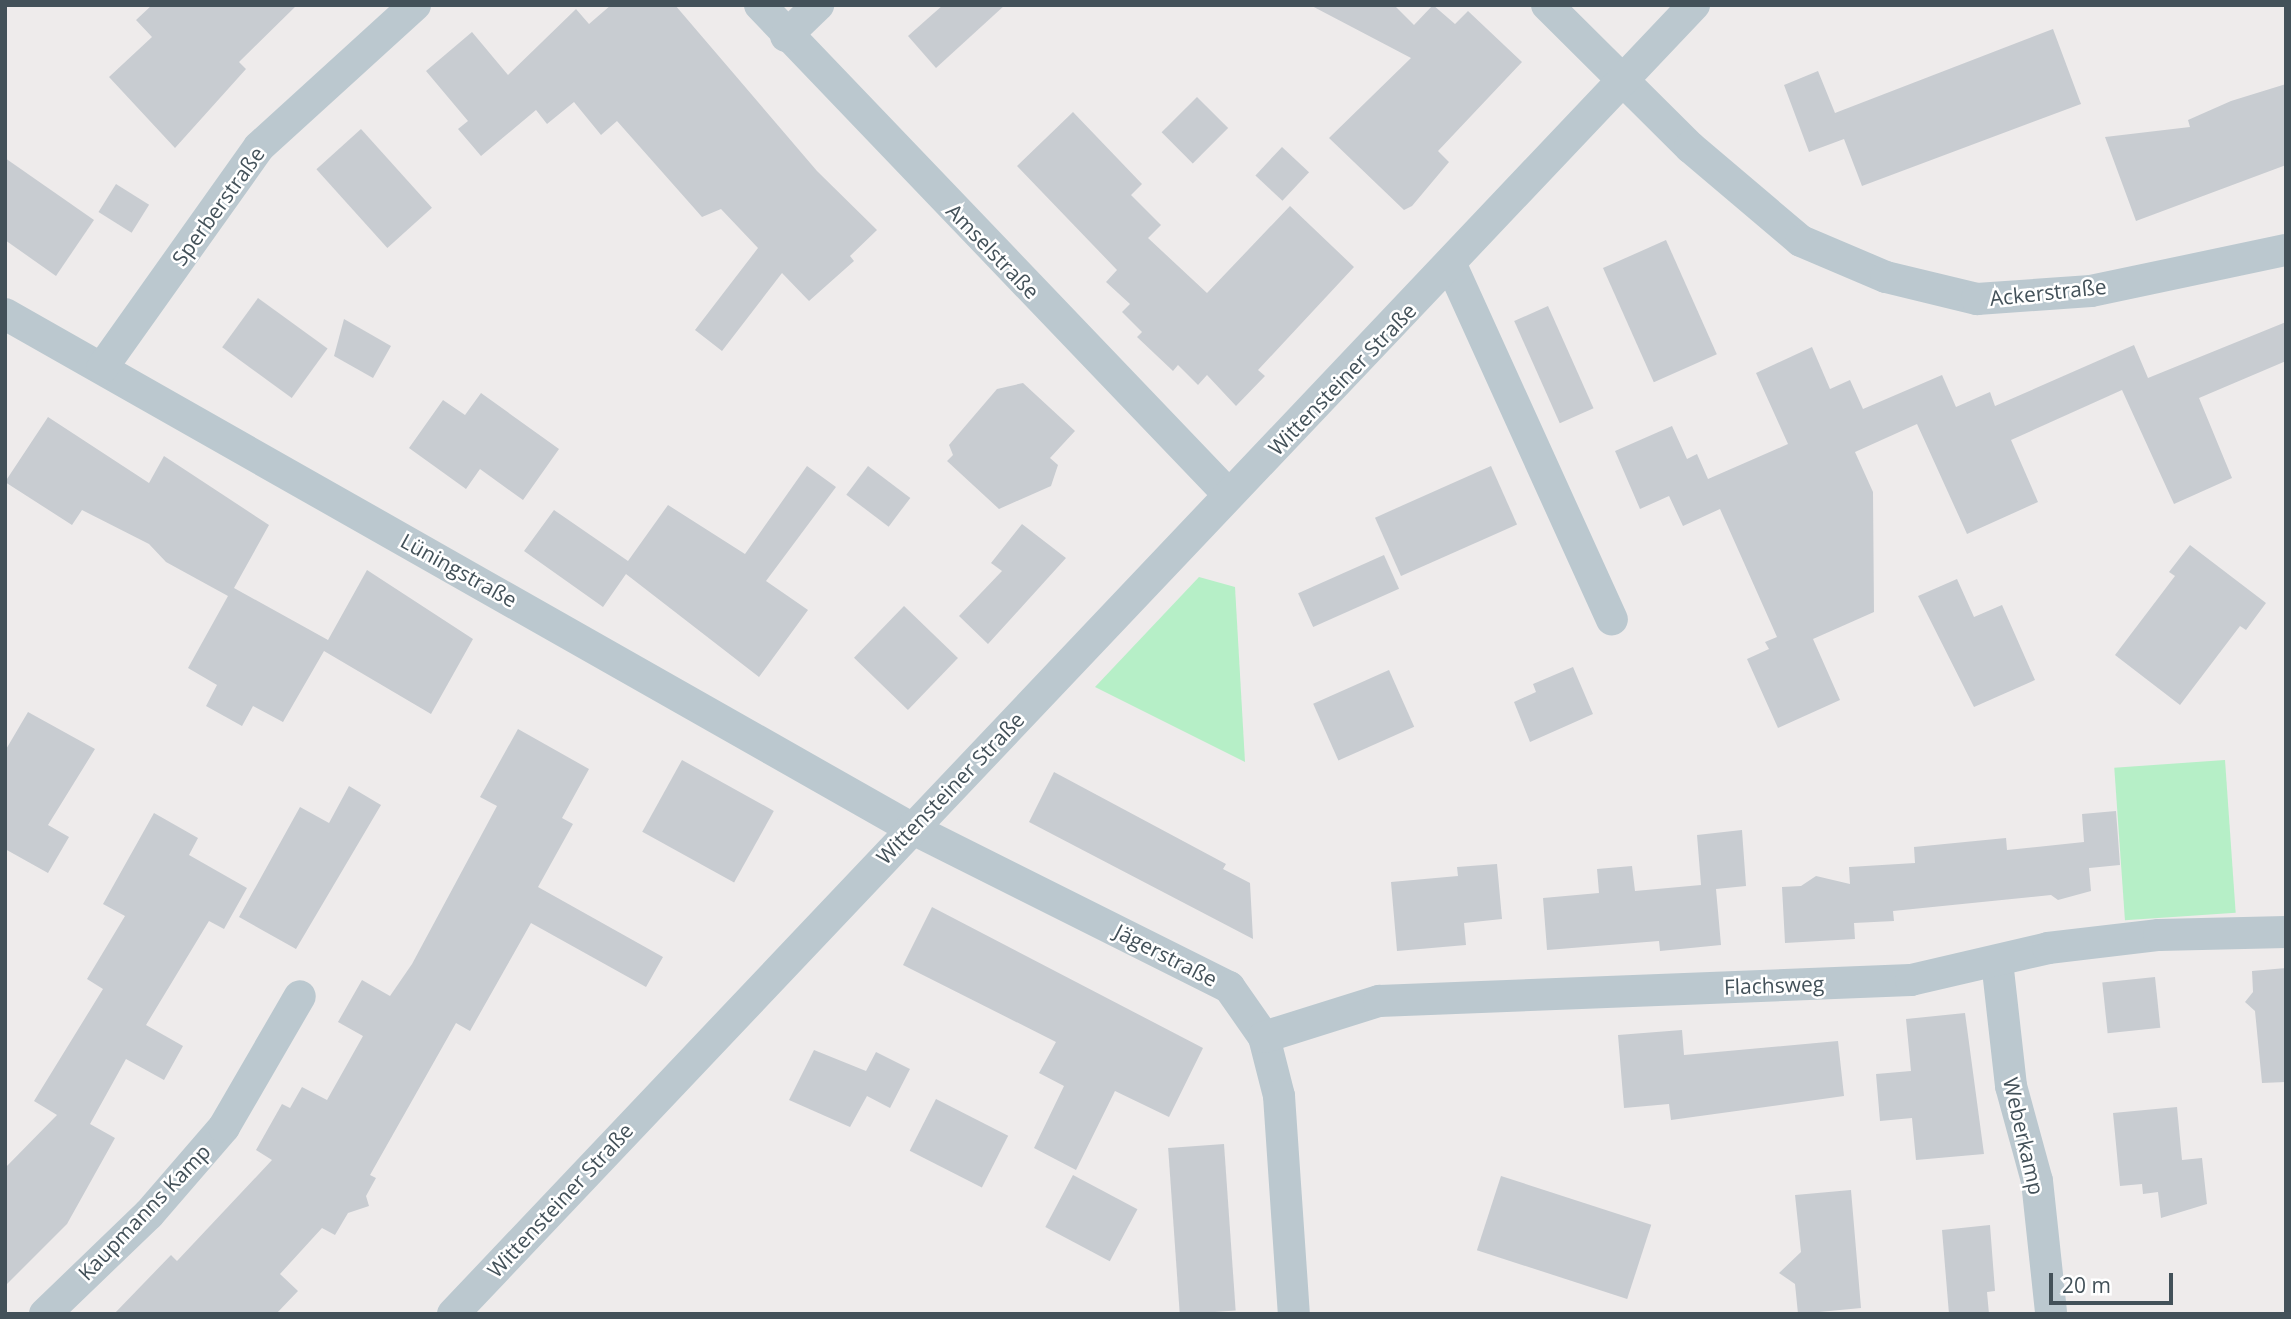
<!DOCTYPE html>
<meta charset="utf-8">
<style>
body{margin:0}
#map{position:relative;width:2291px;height:1319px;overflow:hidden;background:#eeebeb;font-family:"Open Sans",sans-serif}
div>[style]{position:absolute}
.green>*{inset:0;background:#b6efc7;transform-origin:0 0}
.building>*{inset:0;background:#c8ccd1;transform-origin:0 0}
.street>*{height:32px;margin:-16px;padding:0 16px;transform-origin:16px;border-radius:16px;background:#bbc8cf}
span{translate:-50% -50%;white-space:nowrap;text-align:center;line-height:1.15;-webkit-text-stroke:5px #fff;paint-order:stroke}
.street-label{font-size:21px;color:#435159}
.frame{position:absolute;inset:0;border:7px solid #435159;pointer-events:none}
.scale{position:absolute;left:2049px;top:1273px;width:124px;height:32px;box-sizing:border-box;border:4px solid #435159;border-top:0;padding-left:9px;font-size:21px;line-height:24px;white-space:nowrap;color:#435159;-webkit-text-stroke:5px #fff;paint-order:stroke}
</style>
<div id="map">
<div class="green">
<div style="clip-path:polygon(1199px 577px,1235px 587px,1245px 762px,1095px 687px)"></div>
<div style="left:2225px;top:760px;width:153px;height:111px;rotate:86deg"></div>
</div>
<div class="building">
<div style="clip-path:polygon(152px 5px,297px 5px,239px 62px,246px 69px,175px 148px,109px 77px,152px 37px,136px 20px)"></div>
<div style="clip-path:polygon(611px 5px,675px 5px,817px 171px,877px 230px,850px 256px,854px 261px,809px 301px,782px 273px,722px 351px,695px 330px,758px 248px,721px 209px,702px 217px,617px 121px,601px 135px,574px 102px,547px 124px,536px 110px,481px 156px,458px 129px,468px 121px,426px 71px,472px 32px,508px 75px,576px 9px,589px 24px)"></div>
<div style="clip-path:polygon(943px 5px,1005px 5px,936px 68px,908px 36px)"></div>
<div style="clip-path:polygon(1310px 5px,1394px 5px,1414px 25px,1433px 5px,1455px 24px,1468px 11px,1522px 62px,1438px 151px,1449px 162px,1412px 206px,1404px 210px,1329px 138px,1411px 58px)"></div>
<div style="clip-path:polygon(2053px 29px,2081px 104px,1862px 186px,1844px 139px,1809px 152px,1784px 85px,1818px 71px,1835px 113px)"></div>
<div style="clip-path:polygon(2286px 84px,2286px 165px,2136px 221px,2105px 137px,2190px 127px,2188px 120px,2231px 101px)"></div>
<div style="left:1197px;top:97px;width:44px;height:50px;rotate:45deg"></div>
<div style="clip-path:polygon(1073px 112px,1142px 184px,1131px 195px,1161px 225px,1148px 238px,1207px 293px,1290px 206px,1354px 267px,1258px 370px,1265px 376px,1236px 406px,1207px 375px,1198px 385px,1178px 365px,1173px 371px,1137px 337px,1142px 332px,1122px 312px,1130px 304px,1106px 282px,1117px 270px,1017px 166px)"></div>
<div style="left:361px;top:129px;width:106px;height:60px;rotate:48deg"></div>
<div style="left:1282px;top:147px;width:37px;height:39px;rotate:43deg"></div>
<div style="clip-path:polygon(5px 158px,94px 220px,56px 276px,5px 240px)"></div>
<div style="left:116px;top:184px;width:39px;height:33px;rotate:32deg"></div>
<div style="left:1666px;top:240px;width:125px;height:69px;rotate:66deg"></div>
<div style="left:258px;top:298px;width:86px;height:61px;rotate:36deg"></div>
<div style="left:1548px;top:306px;width:112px;height:37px;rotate:66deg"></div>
<div style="clip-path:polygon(344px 319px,391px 346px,373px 378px,334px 356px)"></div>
<div style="clip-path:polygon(2286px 322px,2286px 361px,2199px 398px,2232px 478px,2174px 504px,2122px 390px,2011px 440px,2038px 502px,1967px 534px,1917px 424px,1855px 452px,1873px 492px,1874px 612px,1813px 639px,1840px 700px,1778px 728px,1747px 659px,1769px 649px,1765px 642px,1777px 637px,1720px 509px,1683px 526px,1669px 496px,1640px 509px,1615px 451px,1672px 426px,1687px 459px,1697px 454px,1708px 479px,1788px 444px,1756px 373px,1812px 347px,1830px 389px,1850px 380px,1863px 409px,1942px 375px,1956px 407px,1990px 392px,1995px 406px,2134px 345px,2148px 378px)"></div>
<div style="clip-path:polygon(1023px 383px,1075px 431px,1050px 458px,1058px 465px,1051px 486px,999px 509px,947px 461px,953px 455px,949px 445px,997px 389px)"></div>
<div style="clip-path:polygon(481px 393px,559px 449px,523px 500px,480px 469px,466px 489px,409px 448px,443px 400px,465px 415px)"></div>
<div style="clip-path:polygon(48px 417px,149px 483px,164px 456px,269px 525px,234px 588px,328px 640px,367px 570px,473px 639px,431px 714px,324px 651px,283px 722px,253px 706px,242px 726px,206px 706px,217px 685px,188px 668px,228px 596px,166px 562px,149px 544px,82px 510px,72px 525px,5px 482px)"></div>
<div style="clip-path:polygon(807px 466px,836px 487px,766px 581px,808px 610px,759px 677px,626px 574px,603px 607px,524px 551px,554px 510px,628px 561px,668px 505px,745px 554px)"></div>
<div style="left:868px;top:466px;width:53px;height:36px;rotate:37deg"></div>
<div style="left:1491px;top:466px;width:64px;height:127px;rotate:66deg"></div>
<div style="clip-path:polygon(1022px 524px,1066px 558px,988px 644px,959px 616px,1002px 571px,991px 563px)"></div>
<div style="clip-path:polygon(2190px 545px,2266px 603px,2246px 630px,2240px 626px,2180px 705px,2115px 655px,2175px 576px,2169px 572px)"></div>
<div style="left:1384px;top:555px;width:37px;height:94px;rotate:66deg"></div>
<div style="clip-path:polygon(1957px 579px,1974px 617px,2002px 605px,2035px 680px,1974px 707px,1918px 596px)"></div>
<div style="left:904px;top:606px;width:75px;height:72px;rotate:44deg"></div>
<div style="clip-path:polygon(1573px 667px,1593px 714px,1530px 742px,1514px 702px,1536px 692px,1533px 684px)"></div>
<div style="left:1389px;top:670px;width:62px;height:83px;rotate:66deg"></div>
<div style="clip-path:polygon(28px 712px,95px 749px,48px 825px,69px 837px,48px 873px,5px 849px,5px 751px)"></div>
<div style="clip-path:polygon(518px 729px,589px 769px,562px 818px,573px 824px,538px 887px,663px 957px,646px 987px,531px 923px,470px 1031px,456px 1023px,370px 1175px,376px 1178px,366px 1196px,369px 1206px,348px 1213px,335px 1235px,322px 1228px,280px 1274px,298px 1291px,276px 1314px,114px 1314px,171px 1255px,177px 1261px,272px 1160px,256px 1150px,282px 1104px,290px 1108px,302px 1087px,327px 1100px,363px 1036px,338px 1022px,362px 980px,390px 996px,412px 964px,497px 806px,480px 797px)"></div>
<div style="left:682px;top:760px;width:105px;height:82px;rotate:29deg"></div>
<div style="clip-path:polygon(1054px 772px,1226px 864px,1223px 869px,1250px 883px,1253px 939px,1029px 822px)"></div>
<div style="clip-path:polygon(349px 786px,381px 805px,296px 949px,239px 917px,300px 807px,329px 823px)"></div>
<div style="clip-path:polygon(2116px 811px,2120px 865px,2089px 868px,2091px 891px,2058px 900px,2051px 895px,1893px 911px,1894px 921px,1854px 923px,1855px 939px,1785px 943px,1782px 887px,1801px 886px,1816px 876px,1850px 884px,1849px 867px,1915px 863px,1914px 847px,2006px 838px,2007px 850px,2084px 842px,2082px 814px)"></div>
<div style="clip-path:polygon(154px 813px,198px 838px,189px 855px,247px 888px,224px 929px,209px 921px,146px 1025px,183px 1046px,164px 1080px,126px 1059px,90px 1124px,115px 1138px,67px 1224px,5px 1286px,5px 1168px,57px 1115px,34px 1101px,103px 989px,87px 979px,125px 916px,103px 904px)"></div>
<div style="clip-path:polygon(1742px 830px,1746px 886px,1716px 889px,1721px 945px,1660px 951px,1659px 941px,1547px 950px,1543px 898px,1599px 893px,1597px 869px,1632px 866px,1635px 891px,1701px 885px,1697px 835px)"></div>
<div style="clip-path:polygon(1497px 864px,1502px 919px,1464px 923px,1466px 945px,1397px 951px,1391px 882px,1458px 876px,1457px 867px)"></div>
<div style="clip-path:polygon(932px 907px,1203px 1048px,1169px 1117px,1115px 1091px,1076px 1170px,1034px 1148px,1064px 1086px,1039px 1073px,1056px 1042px,903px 965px)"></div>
<div style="clip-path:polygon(2286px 968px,2286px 1082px,2262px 1083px,2255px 1011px,2245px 1002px,2253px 992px,2252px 971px)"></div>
<div style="left:2155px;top:977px;width:51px;height:53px;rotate:84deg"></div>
<div style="clip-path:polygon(1965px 1013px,1984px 1154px,1916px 1160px,1912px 1118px,1880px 1121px,1876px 1074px,1911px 1071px,1906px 1019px)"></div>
<div style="clip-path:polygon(1682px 1030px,1684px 1055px,1838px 1041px,1844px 1096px,1671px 1120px,1669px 1104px,1624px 1108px,1618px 1035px)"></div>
<div style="clip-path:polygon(814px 1050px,866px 1071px,876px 1052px,910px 1069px,890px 1108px,867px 1096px,850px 1127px,789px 1100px)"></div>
<div style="left:936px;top:1099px;width:81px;height:58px;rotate:27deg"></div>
<div style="clip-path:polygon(2177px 1107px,2182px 1160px,2202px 1158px,2207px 1204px,2161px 1218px,2158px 1192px,2143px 1194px,2142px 1184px,2120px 1186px,2113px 1113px)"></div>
<div style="left:1224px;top:1144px;width:167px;height:56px;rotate:86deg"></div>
<div style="left:1073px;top:1175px;width:73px;height:59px;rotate:28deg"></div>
<div style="left:1501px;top:1176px;width:158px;height:78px;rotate:18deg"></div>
<div style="clip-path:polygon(1851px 1190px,1861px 1308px,1798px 1314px,1795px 1284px,1779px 1273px,1801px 1252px,1795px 1195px)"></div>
<div style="clip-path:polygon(1990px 1225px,1995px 1291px,1987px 1292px,1989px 1314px,1949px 1314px,1942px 1230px)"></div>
</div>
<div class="street">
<div style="left:760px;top:5px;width:678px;rotate:46.25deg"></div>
<div style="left:1547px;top:5px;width:202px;rotate:44.8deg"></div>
<div style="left:1690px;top:147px;width:145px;rotate:40.3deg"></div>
<div style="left:1801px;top:241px;width:92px;rotate:23deg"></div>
<div style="left:1886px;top:277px;width:94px;rotate:13.6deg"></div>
<div style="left:1977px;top:299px;width:114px;rotate:-4deg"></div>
<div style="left:2091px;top:291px;width:199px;rotate:-11.9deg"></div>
<div style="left:786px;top:36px;width:45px;rotate:-44.1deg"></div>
<div style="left:1452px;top:267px;width:387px;rotate:65.6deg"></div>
<div style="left:5px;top:314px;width:1042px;rotate:29.57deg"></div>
<div style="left:911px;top:828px;width:356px;rotate:26.6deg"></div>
<div style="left:1229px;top:987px;width:61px;rotate:55deg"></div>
<div style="left:1264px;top:1037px;width:61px;rotate:75.7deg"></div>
<div style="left:1279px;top:1096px;width:219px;rotate:86.1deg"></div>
<div style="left:102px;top:368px;width:271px;rotate:-54.6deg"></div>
<div style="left:259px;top:147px;width:211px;rotate:-42.3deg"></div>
<div style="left:1997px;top:961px;width:126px;rotate:83.6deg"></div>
<div style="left:2011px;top:1086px;width:98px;rotate:74.7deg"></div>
<div style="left:2037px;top:1181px;width:131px;rotate:83.9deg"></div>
<div style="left:1264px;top:1037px;width:121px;rotate:-17.4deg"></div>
<div style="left:1379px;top:1001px;width:532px;rotate:-2.26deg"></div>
<div style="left:1911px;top:980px;width:141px;rotate:-13.1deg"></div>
<div style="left:2048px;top:948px;width:112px;rotate:-6.7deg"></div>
<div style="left:2159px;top:935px;width:127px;rotate:-1.4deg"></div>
<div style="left:45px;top:1314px;width:144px;rotate:-43.9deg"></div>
<div style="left:149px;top:1214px;width:115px;rotate:-49.2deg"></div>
<div style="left:224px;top:1127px;width:151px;rotate:-59.9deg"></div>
<div style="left:453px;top:1314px;width:1804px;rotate:-46.53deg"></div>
</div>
<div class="street-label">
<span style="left:218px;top:206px;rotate:-54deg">Sperberstraße</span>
<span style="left:993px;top:251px;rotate:46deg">Amselstraße</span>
<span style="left:2048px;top:292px;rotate:-6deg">Ackerstraße</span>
<span style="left:1342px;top:379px;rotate:-46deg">Wittensteiner Straße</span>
<span style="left:459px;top:570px;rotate:29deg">Lüningstraße</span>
<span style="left:950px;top:788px;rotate:-46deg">Wittensteiner Straße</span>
<span style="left:1166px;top:955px;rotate:27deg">Jägerstraße</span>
<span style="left:1774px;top:985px;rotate:-2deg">Flachsweg</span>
<span style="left:2024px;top:1136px;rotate:77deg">Weberkamp</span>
<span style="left:560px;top:1200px;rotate:-47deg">Wittensteiner Straße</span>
<span style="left:144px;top:1212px;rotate:-46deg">Kaupmanns Kamp</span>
</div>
<div class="frame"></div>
<div class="scale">20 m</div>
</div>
